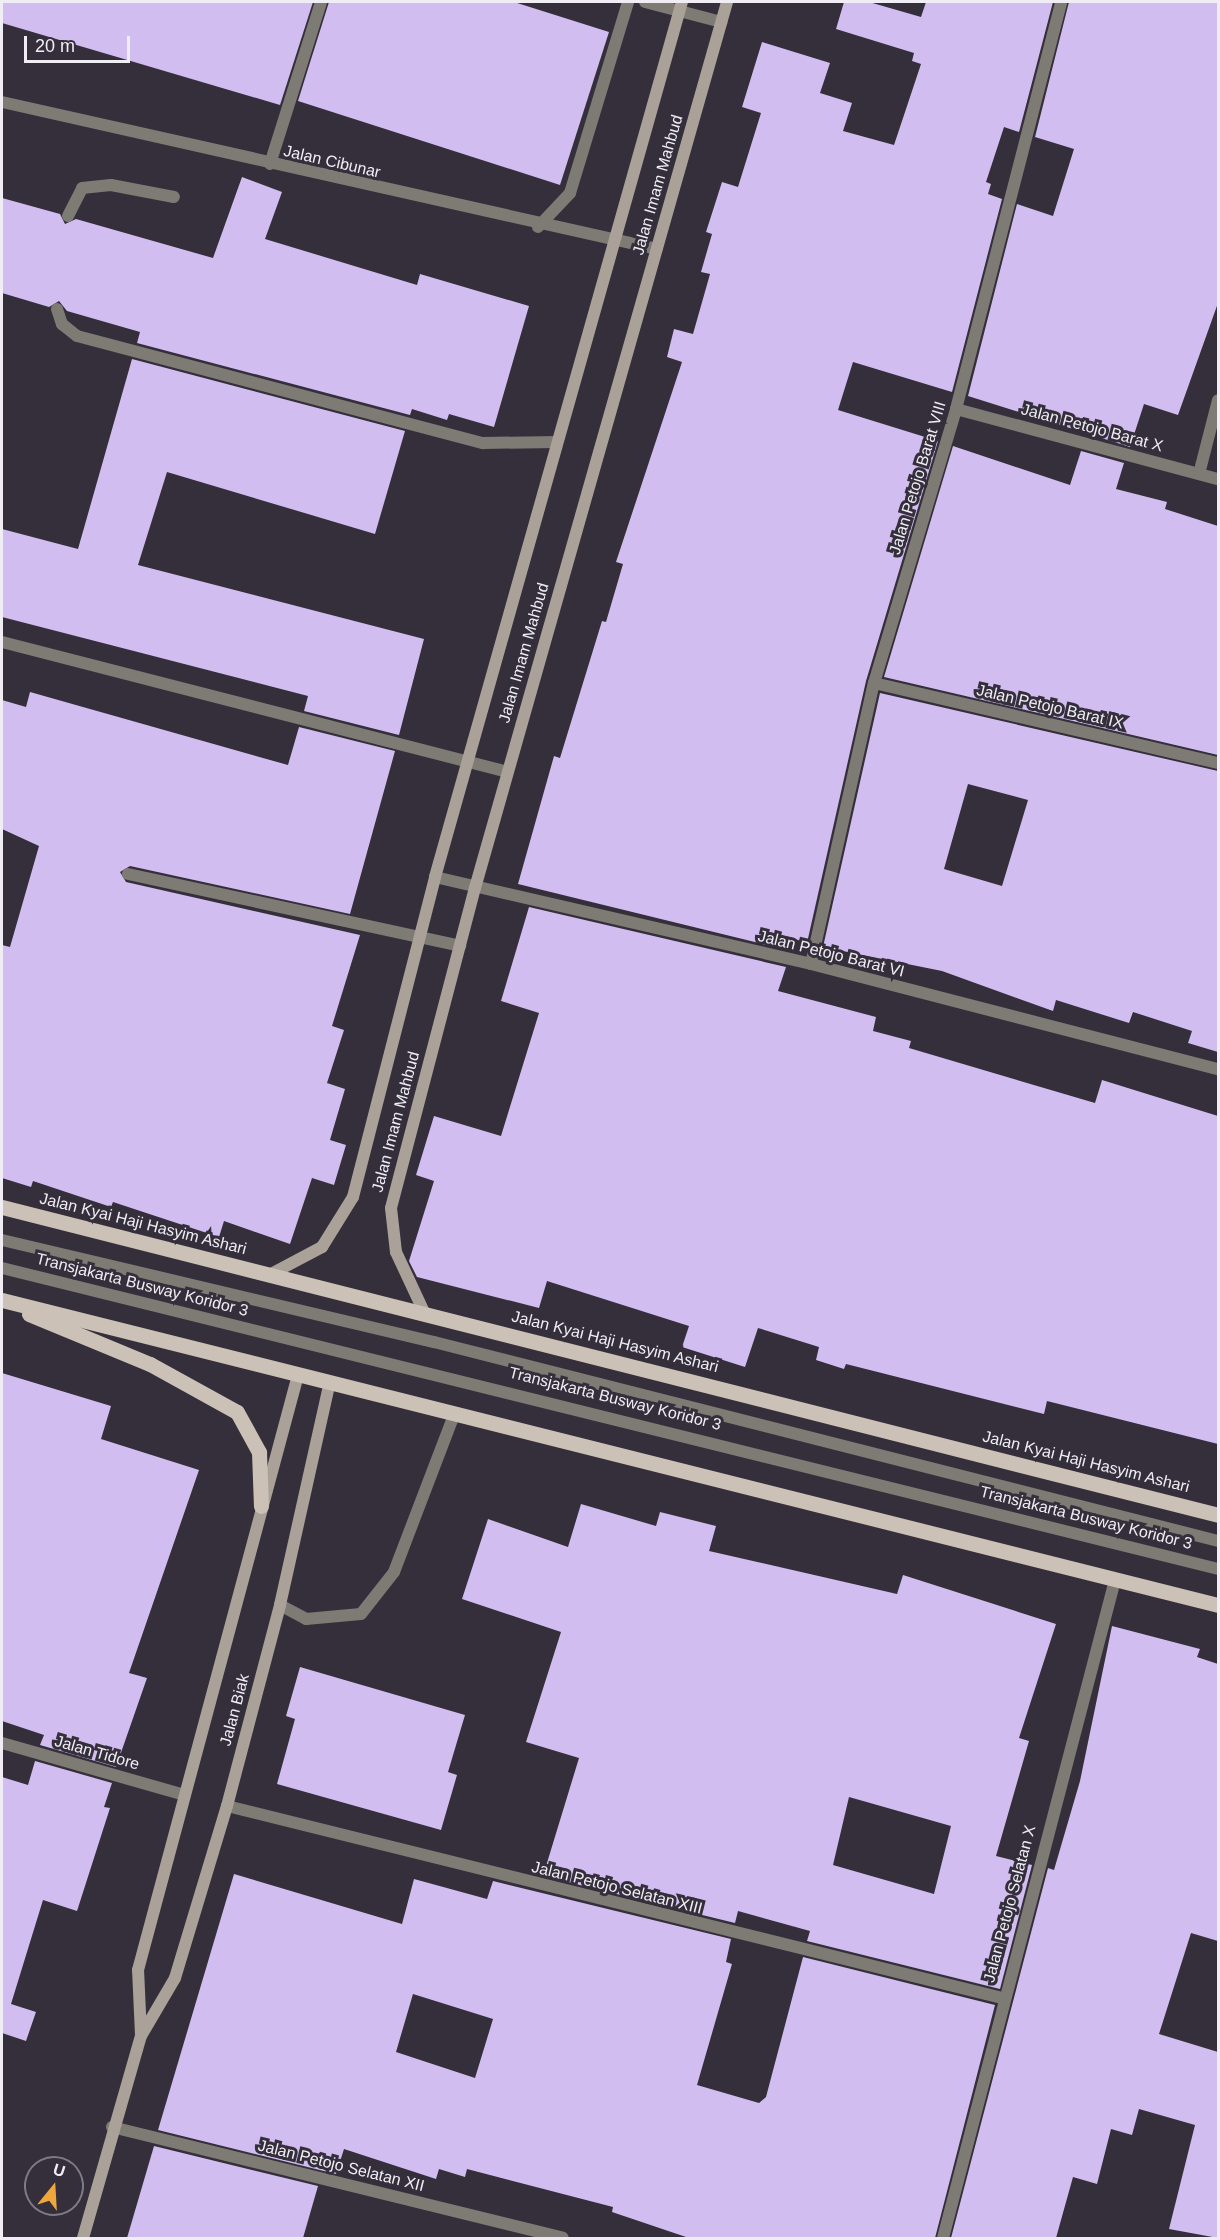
<!DOCTYPE html>
<style>
body{margin:0}
#map{position:relative;width:1220px;height:2240px;overflow:hidden;background:#342f3b;font-family:Helvetica,sans-serif}
div>[style]{position:absolute}
.building>*{inset:0;background:#d1bdef}
.lane>*{height:12px;margin:-6px;padding:0 6px;transform-origin:6px;border-radius:6px;background:#7e7a74}
.street>*{height:12px;margin:-6px;padding:0 6px;transform-origin:6px;border-radius:6px;background:#7e7a74}
.secondary>*{height:12px;margin:-6px;padding:0 6px;transform-origin:6px;border-radius:6px;background:#aaa299}
.primary>*{height:15px;margin:-7.5px;padding:0 7.5px;transform-origin:7.5px;border-radius:7.5px;background:#cbc1b6}
span{translate:-50% -50%;white-space:nowrap;text-align:center;line-height:1.15;-webkit-text-stroke:6px #342f3b;paint-order:stroke}
.street-label{font-size:16px;color:#f0edf5}
.frame{position:absolute;inset:0;border:3px solid #f0edf5;pointer-events:none}
.north{position:absolute;left:24px;top:2156px;width:60px;height:60px;box-sizing:border-box;background:#342f3b;border:2px solid #7f7b85;border-radius:50%;rotate:18deg;font-size:16px;font-weight:700;line-height:24px;text-align:center;color:#f0edf5}
.north::after{content:'';display:block;margin:auto;width:21px;height:27px;background:#efa73d;clip-path:polygon(50% 0,100% 100%,50% 72%,0 100%)}
.scale{position:absolute;left:24px;top:36px;width:106px;height:27px;box-sizing:border-box;border:3px solid #f0edf5;border-top:0;padding-left:8px;font-size:18px;line-height:21px;white-space:nowrap;color:#f0edf5;-webkit-text-stroke:4px #342f3b;paint-order:stroke}
</style>
<div id="map">
<div class="building">
<div style="clip-path:polygon(2px 2px,313px 2px,280px 105px,2px 23px)"></div>
<div style="clip-path:polygon(329px 2px,514px 2px,609px 32px,560px 185px,298px 101px)"></div>
<div style="clip-path:polygon(844px 2px,869px 2px,921px 17px,926px 2px,1053px 2px,1019px 132px,1004px 127px,986px 182px,991px 184px,988px 194px,1002px 199px,952px 392px,853px 362px,838px 410px,938px 441px,866px 681px,807px 943px,795px 939px,791px 951px,518px 884px,554px 756px,560px 758px,602px 621px,606px 622px,623px 564px,616px 562px,682px 362px,667px 357px,674px 329px,693px 334px,710px 274px,701px 272px,712px 234px,706px 232px,722px 182px,738px 187px,761px 113px,742px 107px,762px 42px,830px 63px,820px 93px,852px 103px,843px 131px,894px 145px,921px 64px,912px 61px,914px 53px,836px 29px)"></div>
<div style="clip-path:polygon(1069px 2px,1218px 2px,1218px 303px,1178px 415px,1144px 404px,1130px 447px,968px 396px,1017px 204px,1053px 216px,1074px 149px,1035px 137px)"></div>
<div style="clip-path:polygon(242px 177px,282px 192px,265px 239px,417px 285px,420px 274px,529px 306px,494px 427px,449px 414px,447px 420px,412px 409px,410px 415px,137px 343px,140px 332px,67px 311px,59px 301px,49px 307px,2px 293px,2px 198px,60px 214px,65px 224px,76px 219px,213px 258px)"></div>
<div style="clip-path:polygon(132px 359px,405px 431px,375px 534px,167px 472px,138px 565px,424px 639px,399px 735px,304px 711px,308px 696px,2px 617px,2px 529px,78px 549px)"></div>
<div style="clip-path:polygon(953px 446px,1070px 485px,1081px 451px,1124px 463px,1116px 489px,1167px 502px,1165px 509px,1218px 526px,1218px 755px,884px 677px)"></div>
<div style="clip-path:polygon(30px 692px,288px 765px,299px 727px,395px 751px,350px 914px,130px 866px,120px 872px,126px 882px,360px 935px,332px 1026px,344px 1030px,327px 1083px,345px 1089px,330px 1140px,346px 1145px,334px 1185px,312px 1178px,290px 1244px,224px 1221px,219px 1237px,113px 1202px,111px 1207px,33px 1181px,31px 1187px,2px 1178px,2px 945px,10px 947px,39px 846px,2px 829px,2px 700px,26px 707px)"></div>
<div style="clip-path:polygon(evenodd,880px 693px,1218px 771px,1218px 1052px,1188px 1043px,1192px 1031px,1133px 1012px,1129px 1023px,1056px 1000px,1053px 1011px,942px 971px,823px 947px,880px 693px,968px 784px,1028px 800px,1002px 886px,944px 869px,968px 784px)"></div>
<div style="clip-path:polygon(529px 907px,786px 967px,778px 991px,876px 1017px,873px 1031px,911px 1041px,909px 1048px,1095px 1103px,1102px 1080px,1218px 1116px,1218px 1444px,1047px 1401px,1044px 1414px,846px 1364px,844px 1369px,816px 1360px,819px 1347px,758px 1328px,745px 1367px,682px 1347px,689px 1326px,547px 1281px,539px 1308px,417px 1277px,409px 1261px,434px 1181px,416px 1175px,434px 1116px,501px 1136px,539px 1013px,501px 1001px)"></div>
<div style="clip-path:polygon(2px 1373px,111px 1406px,101px 1439px,199px 1470px,129px 1673px,147px 1678px,116px 1767px,40px 1745px,44px 1735px,2px 1721px)"></div>
<div style="clip-path:polygon(evenodd,581px 1504px,656px 1526px,660px 1512px,716px 1526px,709px 1551px,897px 1594px,903px 1575px,1056px 1624px,1019px 1738px,1029px 1741px,996px 1856px,1032px 1865px,1000px 1989px,807px 1941px,810px 1931px,738px 1911px,735px 1923px,543px 1876px,579px 1758px,526px 1742px,561px 1632px,462px 1599px,488px 1519px,568px 1547px,581px 1504px,849px 1797px,951px 1826px,934px 1894px,833px 1865px,849px 1797px)"></div>
<div style="clip-path:polygon(1112px 1626px,1200px 1649px,1197px 1657px,1218px 1664px,1218px 1941px,1191px 1933px,1159px 2034px,1218px 2052px,1218px 2238px,1169px 2229px,1195px 2125px,1139px 2109px,1132px 2135px,1111px 2129px,1097px 2184px,1073px 2177px,1056px 2238px,951px 2238px,1048px 1868px,1054px 1870px,1080px 1781px)"></div>
<div style="clip-path:polygon(300px 1667px,465px 1715px,448px 1772px,457px 1775px,441px 1830px,277px 1784px,295px 1719px,286px 1716px)"></div>
<div style="clip-path:polygon(35px 1761px,112px 1783px,104px 1807px,110px 1808px,77px 1911px,43px 1900px,11px 2004px,36px 2012px,26px 2041px,2px 2033px,2px 1777px,28px 1785px)"></div>
<div style="clip-path:polygon(evenodd,234px 1874px,402px 1924px,414px 1879px,487px 1899px,493px 1881px,731px 1939px,726px 1962px,732px 1964px,697px 2085px,759px 2103px,766px 2097px,803px 1957px,995px 2005px,935px 2238px,689px 2238px,612px 2212px,613px 2207px,467px 2169px,465px 2177px,439px 2169px,436px 2179px,344px 2149px,336px 2174px,158px 2130px,234px 1874px,413px 1994px,493px 2019px,475px 2078px,396px 2052px,413px 1994px)"></div>
<div style="clip-path:polygon(154px 2146px,318px 2186px,303px 2238px,127px 2238px)"></div>
</div>
<div class="lane">
<div style="left:645px;top:2px;width:79px;rotate:14.7deg"></div>
<div style="left:270px;top:164px;width:170px;rotate:-72.5deg"></div>
<div style="left:68px;top:216px;width:31px;rotate:-63deg"></div>
<div style="left:82px;top:188px;width:29px;rotate:-6deg"></div>
<div style="left:111px;top:185px;width:64px;rotate:10.8deg"></div>
<div style="left:538px;top:227px;width:47px;rotate:-46.7deg"></div>
<div style="left:570px;top:193px;width:200px;rotate:-73.1deg"></div>
<div style="left:57px;top:309px;width:16px;rotate:72deg"></div>
<div style="left:62px;top:324px;width:19px;rotate:39deg"></div>
<div style="left:77px;top:336px;width:420px;rotate:14.8deg"></div>
<div style="left:483px;top:443px;width:74px;rotate:-0.8deg"></div>
<div style="left:2px;top:642px;width:522px;rotate:14.41deg"></div>
<div style="left:2px;top:1240px;width:444px;rotate:13.3deg"></div>
<div style="left:434px;top:1342px;width:809px;rotate:14.24deg"></div>
<div style="left:2px;top:1268px;width:1253px;rotate:13.9deg"></div>
<div style="left:280px;top:1605px;width:30px;rotate:28deg"></div>
<div style="left:306px;top:1619px;width:55px;rotate:-5.2deg"></div>
<div style="left:361px;top:1614px;width:53px;rotate:-51.8deg"></div>
<div style="left:394px;top:1572px;width:168px;rotate:-69.1deg"></div>
</div>
<div class="street">
<div style="left:2px;top:102px;width:671px;rotate:12.65deg"></div>
<div style="left:956px;top:409px;width:271px;rotate:15deg"></div>
<div style="left:1199px;top:474px;width:76px;rotate:-75.6deg"></div>
<div style="left:874px;top:683px;width:353px;rotate:13.1deg"></div>
<div style="left:128px;top:874px;width:340px;rotate:12.2deg"></div>
<div style="left:435px;top:877px;width:386px;rotate:13deg"></div>
<div style="left:811px;top:964px;width:420px;rotate:14.5deg"></div>
<div style="left:811px;top:964px;width:288px;rotate:-77.4deg"></div>
<div style="left:874px;top:683px;width:286px;rotate:-73.3deg"></div>
<div style="left:956px;top:409px;width:420px;rotate:-75.5deg"></div>
<div style="left:2px;top:1743px;width:189px;rotate:15.9deg"></div>
<div style="left:227px;top:1806px;width:798px;rotate:13.91deg"></div>
<div style="left:112px;top:2127px;width:464px;rotate:13.8deg"></div>
<div style="left:943px;top:2238px;width:680px;rotate:-75.35deg"></div>
</div>
<div class="secondary">
<div style="left:271px;top:1274px;width:58px;rotate:-27.9deg"></div>
<div style="left:322px;top:1247px;width:59px;rotate:-58.2deg"></div>
<div style="left:353px;top:1197px;width:330px;rotate:-75.6deg"></div>
<div style="left:435px;top:877px;width:909px;rotate:-74.24deg"></div>
<div style="left:424px;top:1312px;width:66px;rotate:-115deg"></div>
<div style="left:396px;top:1252px;width:44px;rotate:-96.5deg"></div>
<div style="left:391px;top:1208px;width:331px;rotate:-75.3deg"></div>
<div style="left:475px;top:888px;width:921px;rotate:-74.12deg"></div>
<div style="left:141px;top:2035px;width:65px;rotate:-92.6deg"></div>
<div style="left:138px;top:1970px;width:616px;rotate:-74.95deg"></div>
<div style="left:83px;top:2238px;width:210px;rotate:-74deg"></div>
<div style="left:141px;top:2036px;width:67px;rotate:-59.6deg"></div>
<div style="left:175px;top:1978px;width:180px;rotate:-73.2deg"></div>
<div style="left:227px;top:1806px;width:208px;rotate:-75.2deg"></div>
<div style="left:280px;top:1605px;width:229px;rotate:-77.4deg"></div>
</div>
<div class="primary">
<div style="left:2px;top:1207px;width:1254px;rotate:14.21deg"></div>
<div style="left:2px;top:1300px;width:1254px;rotate:14.08deg"></div>
<div style="left:29px;top:1314px;width:131px;rotate:22.5deg"></div>
<div style="left:150px;top:1364px;width:99px;rotate:28.9deg"></div>
<div style="left:237px;top:1412px;width:46px;rotate:61.2deg"></div>
<div style="left:259px;top:1452px;width:54px;rotate:87.9deg"></div>
</div>
<div class="street-label">
<span style="left:332px;top:162px;rotate:13deg">Jalan Cibunar</span>
<span style="left:658px;top:185px;rotate:-74deg">Jalan Imam Mahbud</span>
<span style="left:1092px;top:428px;rotate:15deg">Jalan Petojo Barat X</span>
<span style="left:918px;top:478px;rotate:-73deg">Jalan Petojo Barat VIII</span>
<span style="left:524px;top:653px;rotate:-74deg">Jalan Imam Mahbud</span>
<span style="left:1050px;top:707px;rotate:13deg">Jalan Petojo Barat IX</span>
<span style="left:831px;top:954px;rotate:14deg">Jalan Petojo Barat VI</span>
<span style="left:396px;top:1122px;rotate:-75deg">Jalan Imam Mahbud</span>
<span style="left:143px;top:1224px;rotate:14deg">Jalan Kyai Haji Hasyim Ashari</span>
<span style="left:142px;top:1285px;rotate:14deg">Transjakarta Busway Koridor 3</span>
<span style="left:615px;top:1342px;rotate:14deg">Jalan Kyai Haji Hasyim Ashari</span>
<span style="left:615px;top:1399px;rotate:14deg">Transjakarta Busway Koridor 3</span>
<span style="left:1086px;top:1462px;rotate:14deg">Jalan Kyai Haji Hasyim Ashari</span>
<span style="left:1086px;top:1518px;rotate:14deg">Transjakarta Busway Koridor 3</span>
<span style="left:235px;top:1710px;rotate:-75deg">Jalan Biak</span>
<span style="left:97px;top:1753px;rotate:16deg">Jalan Tidore</span>
<span style="left:617px;top:1888px;rotate:14deg">Jalan Petojo Selatan XIII</span>
<span style="left:1010px;top:1904px;rotate:-75deg">Jalan Petojo Selatan X</span>
<span style="left:341px;top:2166px;rotate:14deg">Jalan Petojo Selatan XII</span>
</div>
<div class="frame"></div>
<div class="north">U</div>
<div class="scale">20 m</div>
</div>
